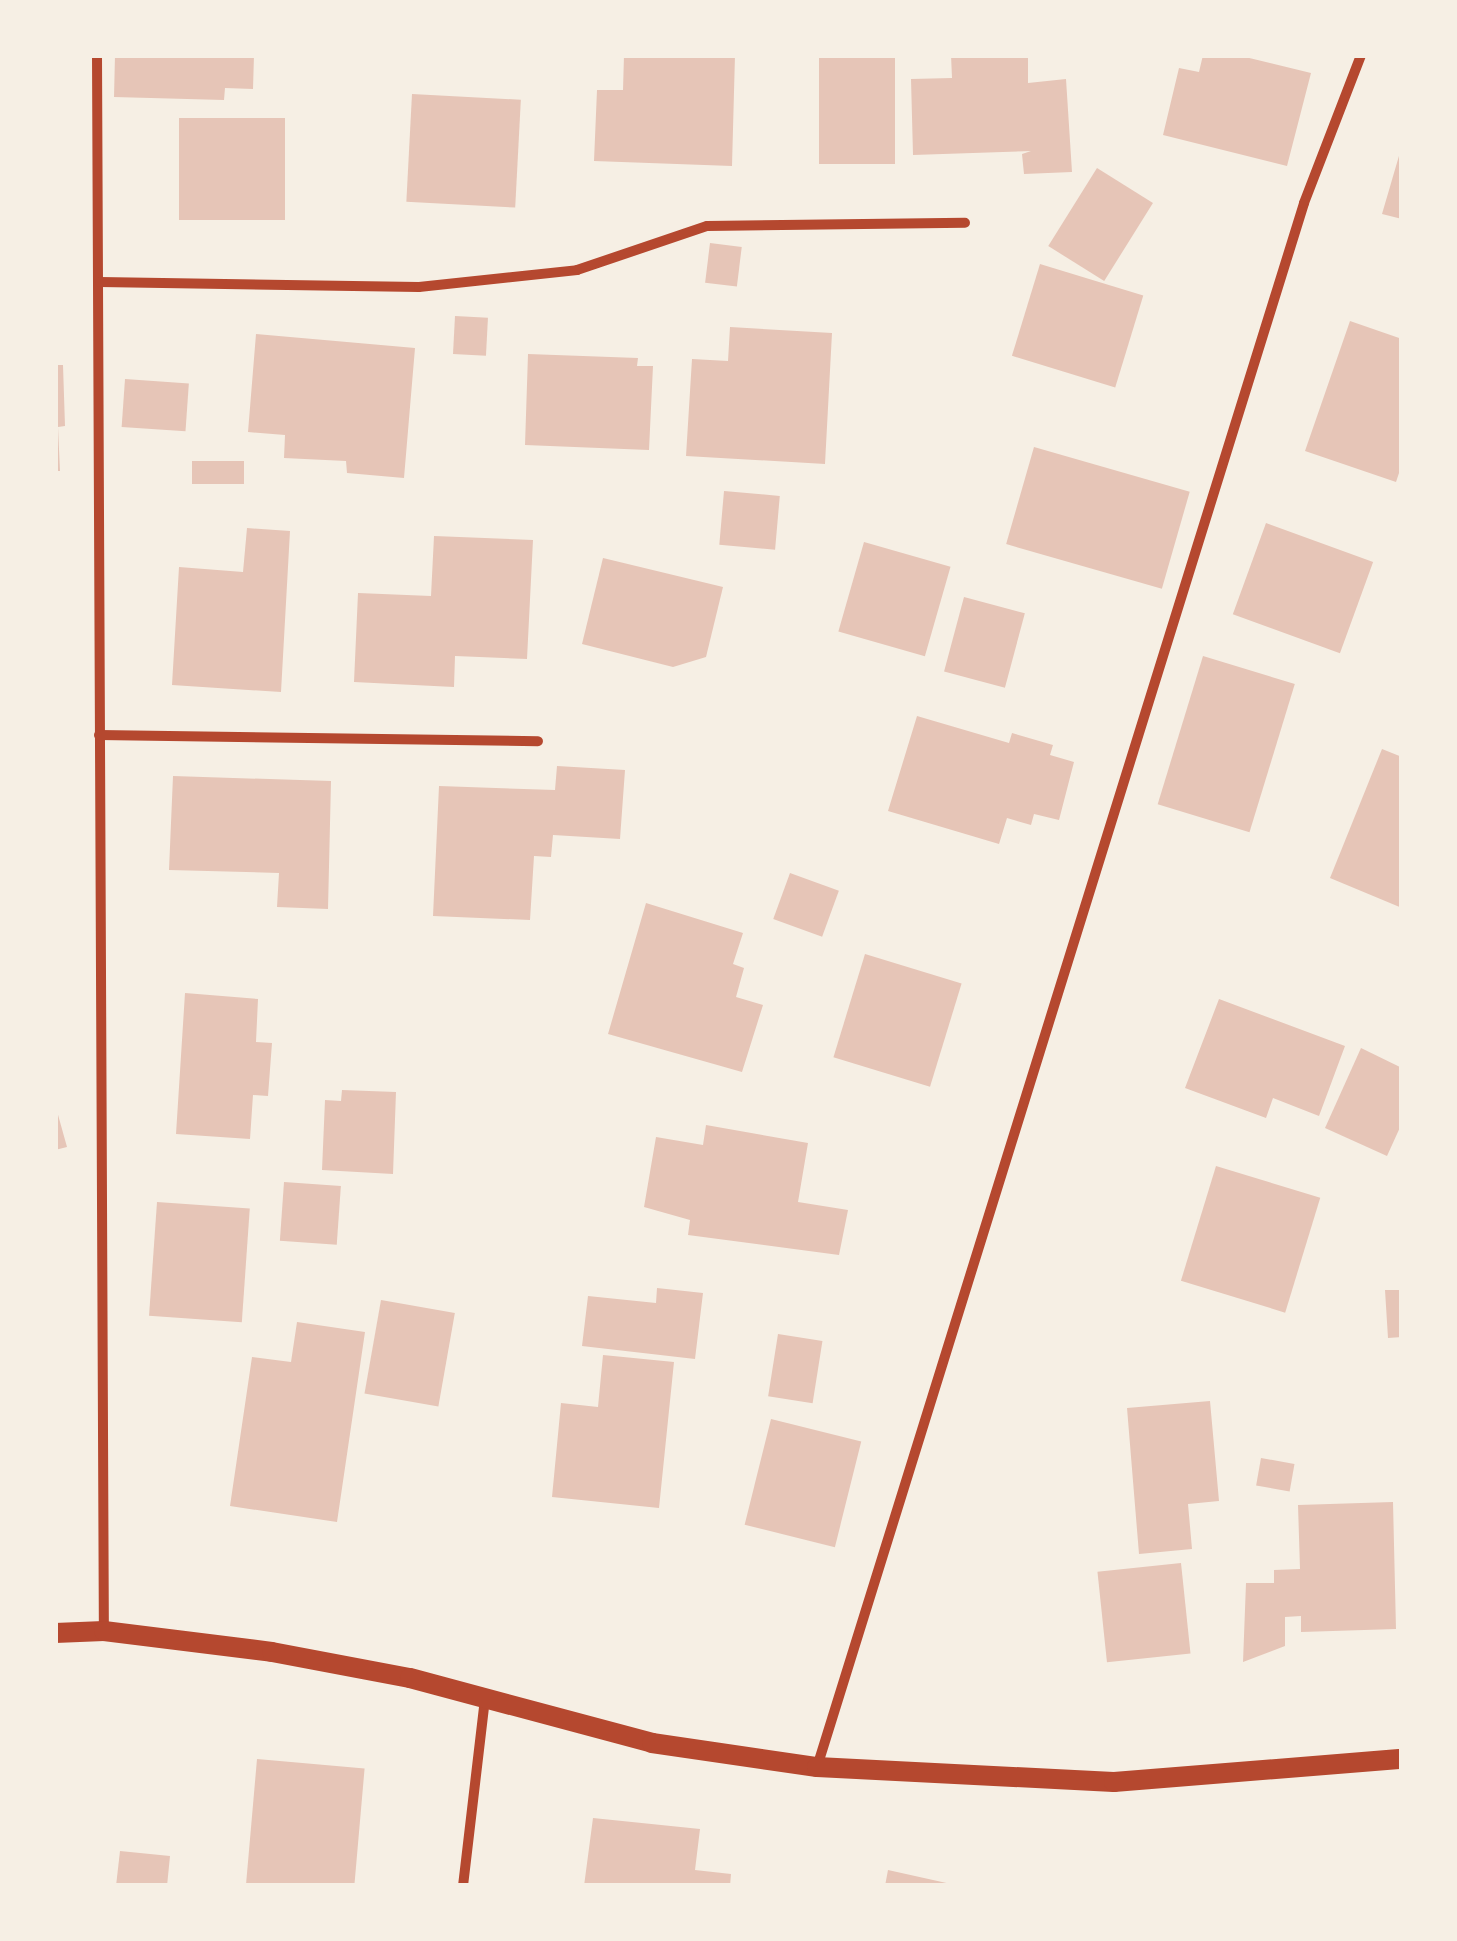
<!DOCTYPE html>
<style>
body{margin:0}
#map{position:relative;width:1457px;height:1941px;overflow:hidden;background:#f6efe4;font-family:Montserrat,sans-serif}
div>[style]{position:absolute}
.building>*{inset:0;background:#e6c5b7;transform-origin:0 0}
.minor>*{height:10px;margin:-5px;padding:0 5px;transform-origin:5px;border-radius:5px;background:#b5482f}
.secondary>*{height:20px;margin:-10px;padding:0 10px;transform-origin:10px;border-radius:10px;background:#b5482f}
span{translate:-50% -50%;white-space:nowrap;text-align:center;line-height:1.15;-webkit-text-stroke:10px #f6efe4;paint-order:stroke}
.frame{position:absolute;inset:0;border:58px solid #f6efe4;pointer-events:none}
</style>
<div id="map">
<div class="building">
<div style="clip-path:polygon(115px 55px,254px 55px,253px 89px,225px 88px,224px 100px,114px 97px)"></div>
<div style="clip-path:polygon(624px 55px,735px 55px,732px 166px,594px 161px,597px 90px,623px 90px)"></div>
<div style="left:819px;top:55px;width:76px;height:109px"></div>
<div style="clip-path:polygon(951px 55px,1028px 55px,1028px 83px,1066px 79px,1072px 172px,1024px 174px,1022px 154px,1031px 151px,913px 155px,911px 79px,952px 78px)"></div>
<div style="clip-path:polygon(1203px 55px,1237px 55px,1311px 73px,1287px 166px,1163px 135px,1179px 68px,1199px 72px)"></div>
<div style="left:412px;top:94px;width:109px;height:108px;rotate:3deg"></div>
<div style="left:179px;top:118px;width:106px;height:102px"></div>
<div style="clip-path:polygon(1401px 149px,1402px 149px,1402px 219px,1382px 214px)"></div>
<div style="left:1097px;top:168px;width:66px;height:92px;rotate:32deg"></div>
<div style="left:710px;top:243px;width:32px;height:40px;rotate:7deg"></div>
<div style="left:1040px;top:264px;width:108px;height:96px;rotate:17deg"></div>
<div style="left:455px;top:316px;width:33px;height:38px;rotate:3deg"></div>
<div style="clip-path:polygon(1350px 321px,1402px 339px,1402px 464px,1396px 482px,1305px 451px)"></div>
<div style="clip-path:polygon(730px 327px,832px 333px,825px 464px,686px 456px,692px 359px,728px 361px)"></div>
<div style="clip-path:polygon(256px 334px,415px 348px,404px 478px,347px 473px,346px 461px,284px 458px,285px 435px,248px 432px)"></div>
<div style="clip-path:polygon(528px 354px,638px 358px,637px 366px,653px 366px,649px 450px,525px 445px)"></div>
<div style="clip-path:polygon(55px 365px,63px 365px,65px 426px,58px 427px,60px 471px,55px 471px)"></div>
<div style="left:125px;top:379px;width:64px;height:48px;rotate:4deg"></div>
<div style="left:1034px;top:447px;width:162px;height:101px;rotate:16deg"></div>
<div style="left:192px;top:461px;width:52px;height:23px"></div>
<div style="left:724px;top:491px;width:56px;height:54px;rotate:5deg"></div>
<div style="left:1266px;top:523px;width:114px;height:97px;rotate:20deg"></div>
<div style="clip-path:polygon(247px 528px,290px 531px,281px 692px,172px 685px,179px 567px,243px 572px)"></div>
<div style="clip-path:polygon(434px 536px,533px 540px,527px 659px,455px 656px,454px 687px,354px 682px,358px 593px,431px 596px)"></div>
<div style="left:864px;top:542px;width:90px;height:93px;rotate:16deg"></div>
<div style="clip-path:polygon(603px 558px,723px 587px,706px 657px,673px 667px,582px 644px)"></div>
<div style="left:964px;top:597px;width:63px;height:77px;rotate:15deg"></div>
<div style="left:1203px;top:656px;width:96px;height:155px;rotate:17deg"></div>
<div style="clip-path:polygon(917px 716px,1009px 743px,1012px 733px,1053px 745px,1050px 755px,1074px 762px,1059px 820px,1034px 814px,1031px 825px,1007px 818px,999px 844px,888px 811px)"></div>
<div style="clip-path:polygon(1382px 749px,1402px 757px,1402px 908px,1330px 878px)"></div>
<div style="clip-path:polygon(557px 766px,625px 770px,620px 839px,553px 835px,551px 857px,534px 856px,530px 920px,433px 916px,439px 786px,555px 790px)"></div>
<div style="clip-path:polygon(173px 776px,331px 781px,328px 909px,277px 907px,279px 873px,169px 870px)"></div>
<div style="left:790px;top:873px;width:52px;height:49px;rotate:20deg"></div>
<div style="clip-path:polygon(646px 903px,743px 933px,733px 964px,744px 968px,736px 997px,763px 1005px,742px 1072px,608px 1034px)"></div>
<div style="left:865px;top:954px;width:101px;height:108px;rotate:17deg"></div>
<div style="clip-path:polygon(185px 993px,258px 999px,256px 1042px,272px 1043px,268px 1096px,253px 1095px,250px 1139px,176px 1134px)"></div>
<div style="clip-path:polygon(1219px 999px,1345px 1046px,1319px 1116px,1273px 1098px,1266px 1118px,1185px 1088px)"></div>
<div style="clip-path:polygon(1361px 1048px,1402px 1068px,1402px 1123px,1387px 1156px,1325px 1128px)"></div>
<div style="clip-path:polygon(342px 1090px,396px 1092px,393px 1174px,322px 1170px,325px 1100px,341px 1101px)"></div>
<div style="clip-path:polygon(55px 1104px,67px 1147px,55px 1150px)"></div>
<div style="clip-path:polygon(706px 1125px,808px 1143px,798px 1202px,848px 1210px,839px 1255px,688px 1235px,690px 1220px,644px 1207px,656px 1137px,703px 1145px)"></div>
<div style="left:1216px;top:1166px;width:109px;height:120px;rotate:17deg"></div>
<div style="left:284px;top:1182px;width:57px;height:59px;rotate:4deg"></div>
<div style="left:157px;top:1202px;width:93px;height:114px;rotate:4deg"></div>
<div style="clip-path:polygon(657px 1288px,703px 1293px,695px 1359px,582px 1346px,588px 1296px,656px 1303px)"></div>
<div style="clip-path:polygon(1385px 1290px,1402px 1290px,1402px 1337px,1388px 1338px)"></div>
<div style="left:381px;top:1300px;width:75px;height:95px;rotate:10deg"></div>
<div style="clip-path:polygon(297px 1322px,365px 1332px,337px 1522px,230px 1506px,252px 1357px,291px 1362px)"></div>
<div style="left:778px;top:1334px;width:45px;height:63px;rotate:9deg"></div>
<div style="clip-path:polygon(603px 1355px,674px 1362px,659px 1508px,552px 1497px,561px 1403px,598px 1407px)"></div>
<div style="clip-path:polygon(1210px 1401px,1219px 1501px,1188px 1504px,1192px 1549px,1139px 1554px,1127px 1408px)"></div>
<div style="left:771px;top:1419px;width:93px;height:109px;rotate:14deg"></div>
<div style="left:1261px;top:1458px;width:34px;height:28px;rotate:10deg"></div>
<div style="clip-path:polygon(1393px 1502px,1396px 1629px,1301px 1632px,1301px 1616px,1285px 1617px,1285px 1646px,1243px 1662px,1246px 1583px,1274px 1583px,1274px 1570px,1300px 1569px,1298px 1505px)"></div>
<div style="left:1181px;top:1563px;width:91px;height:84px;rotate:84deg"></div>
<div style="left:257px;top:1759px;width:108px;height:128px;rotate:5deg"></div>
<div style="clip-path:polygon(593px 1818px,700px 1829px,695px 1870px,731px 1874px,730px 1886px,584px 1886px)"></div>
<div style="clip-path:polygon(120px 1851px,170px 1856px,167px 1886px,116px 1886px)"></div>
<div style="clip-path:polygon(888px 1870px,951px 1884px,950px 1886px,885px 1886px)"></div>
</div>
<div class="minor">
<div style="left:97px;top:55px;width:1576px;rotate:89.75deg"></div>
<div style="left:100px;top:282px;width:319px;rotate:0.9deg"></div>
<div style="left:419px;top:287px;width:159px;rotate:-6.1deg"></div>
<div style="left:577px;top:270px;width:137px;rotate:-18.7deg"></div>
<div style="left:707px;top:226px;width:258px;rotate:-0.7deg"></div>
<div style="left:99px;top:735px;width:439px;rotate:0.8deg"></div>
<div style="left:817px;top:1767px;width:1638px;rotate:-72.7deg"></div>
<div style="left:1304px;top:203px;width:159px;rotate:-68.9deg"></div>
<div style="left:463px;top:1886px;width:188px;rotate:-83.3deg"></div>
</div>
<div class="secondary">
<div style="left:55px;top:1633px;width:49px;rotate:-2.3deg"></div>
<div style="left:104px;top:1631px;width:169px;rotate:7.1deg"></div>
<div style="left:272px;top:1652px;width:140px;rotate:10.7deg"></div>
<div style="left:410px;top:1678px;width:251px;rotate:15deg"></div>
<div style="left:652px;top:1743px;width:167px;rotate:8.3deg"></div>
<div style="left:817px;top:1767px;width:297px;rotate:2.9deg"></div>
<div style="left:1114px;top:1782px;width:289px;rotate:-4.6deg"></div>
</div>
<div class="frame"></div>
</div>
